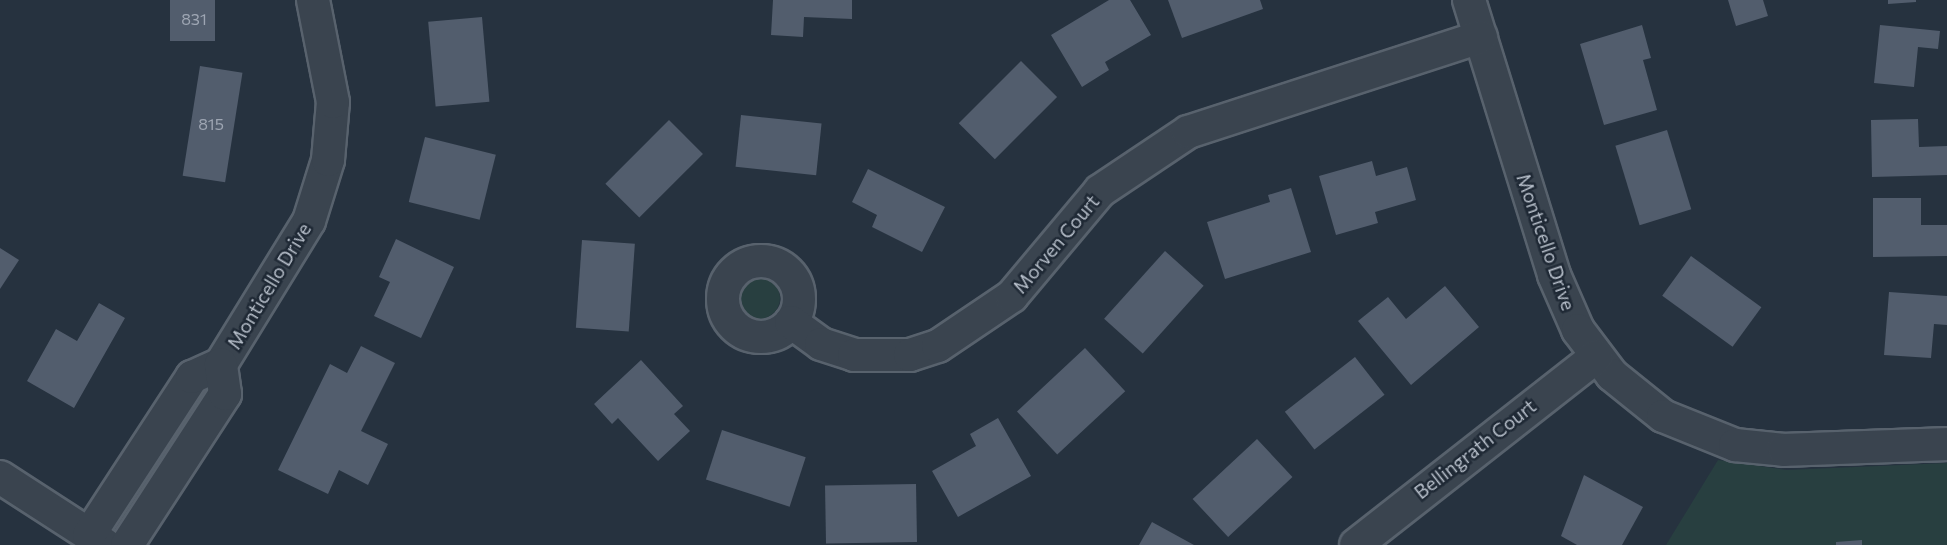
<!DOCTYPE html>
<style>
body{margin:0}
#map{position:relative;width:1947px;height:545px;overflow:hidden;background:#26323f;font-family:Commissioner,sans-serif}
div>[style]{position:absolute}
.green>*{inset:0;background:#283f40}
.round{border-radius:50%}
.building>*{inset:0;background:#525d6d;transform-origin:0 0}
.roads{filter:drop-shadow(2px 0 #58626d) drop-shadow(-2px 0 #58626d) drop-shadow(0 2px #58626d) drop-shadow(0 -2px #58626d)}
.minor>*{height:32px;margin:-16px;padding:0 16px;transform-origin:16px;border-radius:16px;background:#3a444f}
.minor>.ring{margin:-16px;padding:0;box-sizing:content-box;background:none;border:32px solid #3a444f;border-radius:50%}
span{translate:-50% -50%;white-space:nowrap;text-align:center;line-height:1.15;-webkit-text-stroke:5px #1f2935;paint-order:stroke}
.number-label{font-size:16px;color:#9ea6b3}
.number-label span{-webkit-text-stroke-width:0}
.street-label{font-size:19px;color:#b7bfca}
</style>
<div id="map">
<div class="green">
<div class="round" style="left:738px;top:277px;width:42px;height:42px"></div>
<div style="clip-path:polygon(207px 377px,216px 380px,141px 494px,137px 485px)"></div>
<div style="clip-path:polygon(1718px 460px,1787px 470px,1947px 463px,1947px 545px,1666px 545px)"></div>
</div>
<div class="building">
<div style="left:170px;top:0;width:45px;height:41px"></div>
<div style="clip-path:polygon(773px 0,852px 0,852px 19px,804px 17px,803px 37px,771px 35px)"></div>
<div style="clip-path:polygon(1109px 0,1130px 0,1151px 35px,1105px 62px,1109px 70px,1082px 87px,1051px 35px)"></div>
<div style="clip-path:polygon(1168px 0,1260px 0,1263px 9px,1182px 38px)"></div>
<div style="clip-path:polygon(1728px 0,1763px 0,1768px 16px,1736px 26px)"></div>
<div style="clip-path:polygon(1888px 0,1916px 0,1916px 2px,1888px 4px)"></div>
<div style="left:482px;top:17px;width:85px;height:54px;rotate:85deg"></div>
<div style="clip-path:polygon(1642px 25px,1651px 58px,1643px 60px,1657px 110px,1604px 125px,1580px 44px)"></div>
<div style="clip-path:polygon(1880px 25px,1940px 31px,1938px 49px,1918px 47px,1914px 87px,1874px 83px)"></div>
<div style="left:1021px;top:61px;width:51px;height:88px;rotate:45deg"></div>
<div style="left:200px;top:66px;width:43px;height:111px;rotate:9deg"></div>
<div style="left:741px;top:115px;width:81px;height:52px;rotate:6deg"></div>
<div style="clip-path:polygon(1918px 119px,1919px 147px,1947px 146px,1947px 175px,1872px 177px,1871px 120px)"></div>
<div style="left:669px;top:120px;width:48px;height:90px;rotate:45deg"></div>
<div style="left:1667px;top:130px;width:83px;height:54px;rotate:73deg"></div>
<div style="left:425px;top:137px;width:73px;height:67px;rotate:14deg"></div>
<div style="clip-path:polygon(1372px 161px,1376px 176px,1407px 167px,1416px 200px,1375px 212px,1378px 223px,1336px 235px,1319px 176px)"></div>
<div style="clip-path:polygon(868px 169px,945px 207px,922px 252px,872px 227px,877px 215px,852px 202px)"></div>
<div style="clip-path:polygon(1291px 188px,1311px 252px,1225px 279px,1207px 222px,1270px 202px,1268px 195px)"></div>
<div style="clip-path:polygon(1873px 198px,1921px 198px,1921px 225px,1947px 225px,1947px 256px,1873px 257px)"></div>
<div style="clip-path:polygon(396px 239px,454px 267px,421px 338px,374px 316px,390px 282px,379px 277px)"></div>
<div style="left:582px;top:240px;width:53px;height:88px;rotate:4deg"></div>
<div style="clip-path:polygon(0 248px,19px 260px,0 289px)"></div>
<div style="left:1165px;top:251px;width:52px;height:91px;rotate:42deg"></div>
<div style="left:1691px;top:256px;width:87px;height:49px;rotate:36deg"></div>
<div style="clip-path:polygon(1445px 286px,1479px 327px,1411px 385px,1358px 321px,1388px 297px,1406px 319px)"></div>
<div style="clip-path:polygon(1889px 292px,1947px 296px,1947px 325px,1934px 324px,1931px 358px,1884px 355px)"></div>
<div style="clip-path:polygon(99px 303px,125px 318px,74px 408px,27px 381px,56px 329px,77px 341px)"></div>
<div style="clip-path:polygon(361px 346px,395px 363px,361px 431px,388px 444px,368px 485px,339px 470px,328px 494px,278px 470px,330px 364px,347px 373px)"></div>
<div style="left:1085px;top:348px;width:59px;height:93px;rotate:47deg"></div>
<div style="left:1355px;top:357px;width:48px;height:89px;rotate:52deg"></div>
<div style="clip-path:polygon(641px 360px,683px 406px,674px 414px,690px 431px,658px 461px,618px 418px,612px 424px,594px 404px)"></div>
<div style="clip-path:polygon(998px 418px,1031px 476px,958px 517px,932px 471px,976px 446px,970px 434px)"></div>
<div style="left:722px;top:430px;width:88px;height:52px;rotate:18deg"></div>
<div style="left:1257px;top:439px;width:52px;height:88px;rotate:47deg"></div>
<div style="clip-path:polygon(1584px 475px,1643px 507px,1622px 545px,1577px 545px,1561px 536px)"></div>
<div style="left:916px;top:484px;width:58px;height:91px;rotate:89deg"></div>
<div style="clip-path:polygon(1152px 522px,1194px 545px,1139px 545px)"></div>
<div style="clip-path:polygon(1862px 540px,1862px 545px,1836px 545px,1836px 542px)"></div>
</div>
<div class="roads">
<div class="minor">
<div style="left:1469px;top:0;width:288px;rotate:72.8deg"></div>
<div style="left:1554px;top:275px;width:60px;rotate:66.4deg"></div>
<div style="left:1578px;top:330px;width:56px;rotate:52.9deg"></div>
<div style="left:1612px;top:375px;width:65px;rotate:38.8deg"></div>
<div style="left:1663px;top:416px;width:78px;rotate:21.9deg"></div>
<div style="left:1735px;top:445px;width:49px;rotate:5.8deg"></div>
<div style="left:1784px;top:450px;width:163px;rotate:-2.1deg"></div>
<div class="ring" style="left:723px;top:261px;width:44px;height:44px"></div>
<div style="left:791px;top:322px;width:37px;rotate:36deg"></div>
<div style="left:821px;top:344px;width:35px;rotate:18deg"></div>
<div style="left:854px;top:355px;width:56px"></div>
<div style="left:910px;top:355px;width:29px;rotate:-18deg"></div>
<div style="left:938px;top:346px;width:89px;rotate:-34deg"></div>
<div style="left:1012px;top:296px;width:137px;rotate:-50deg"></div>
<div style="left:1100px;top:191px;width:106px;rotate:-33.8deg"></div>
<div style="left:1188px;top:132px;width:308px;rotate:-18deg"></div>
<div style="left:0;top:477px;width:125px;rotate:32.9deg"></div>
<div style="left:89px;top:535px;width:189px;rotate:-56.9deg"></div>
<div style="left:192px;top:377px;width:32px;rotate:-24deg"></div>
<div style="left:221px;top:364px;width:168px;rotate:-58.4deg"></div>
<div style="left:309px;top:221px;width:64px;rotate:-72.7deg"></div>
<div style="left:328px;top:160px;width:58px;rotate:-85.1deg"></div>
<div style="left:333px;top:102px;width:104px;rotate:-101.1deg"></div>
<div style="left:127px;top:545px;width:180px;rotate:-57deg"></div>
<div style="left:225px;top:394px;width:30px;rotate:-98deg"></div>
<div style="left:1356px;top:545px;width:306px;rotate:-38.1deg"></div>
</div>
</div>
<div class="number-label">
<span style="left:194px;top:19px">831</span>
<span style="left:211px;top:124px">815</span>
</div>
<div class="street-label">
<span style="left:1546px;top:242px;rotate:71deg">Monticello Drive</span>
<span style="left:1056px;top:244px;rotate:-50deg">Morven Court</span>
<span style="left:269px;top:286px;rotate:-59deg">Monticello Drive</span>
<span style="left:1475px;top:449px;rotate:-38deg">Bellingrath Court</span>
</div>
</div>
